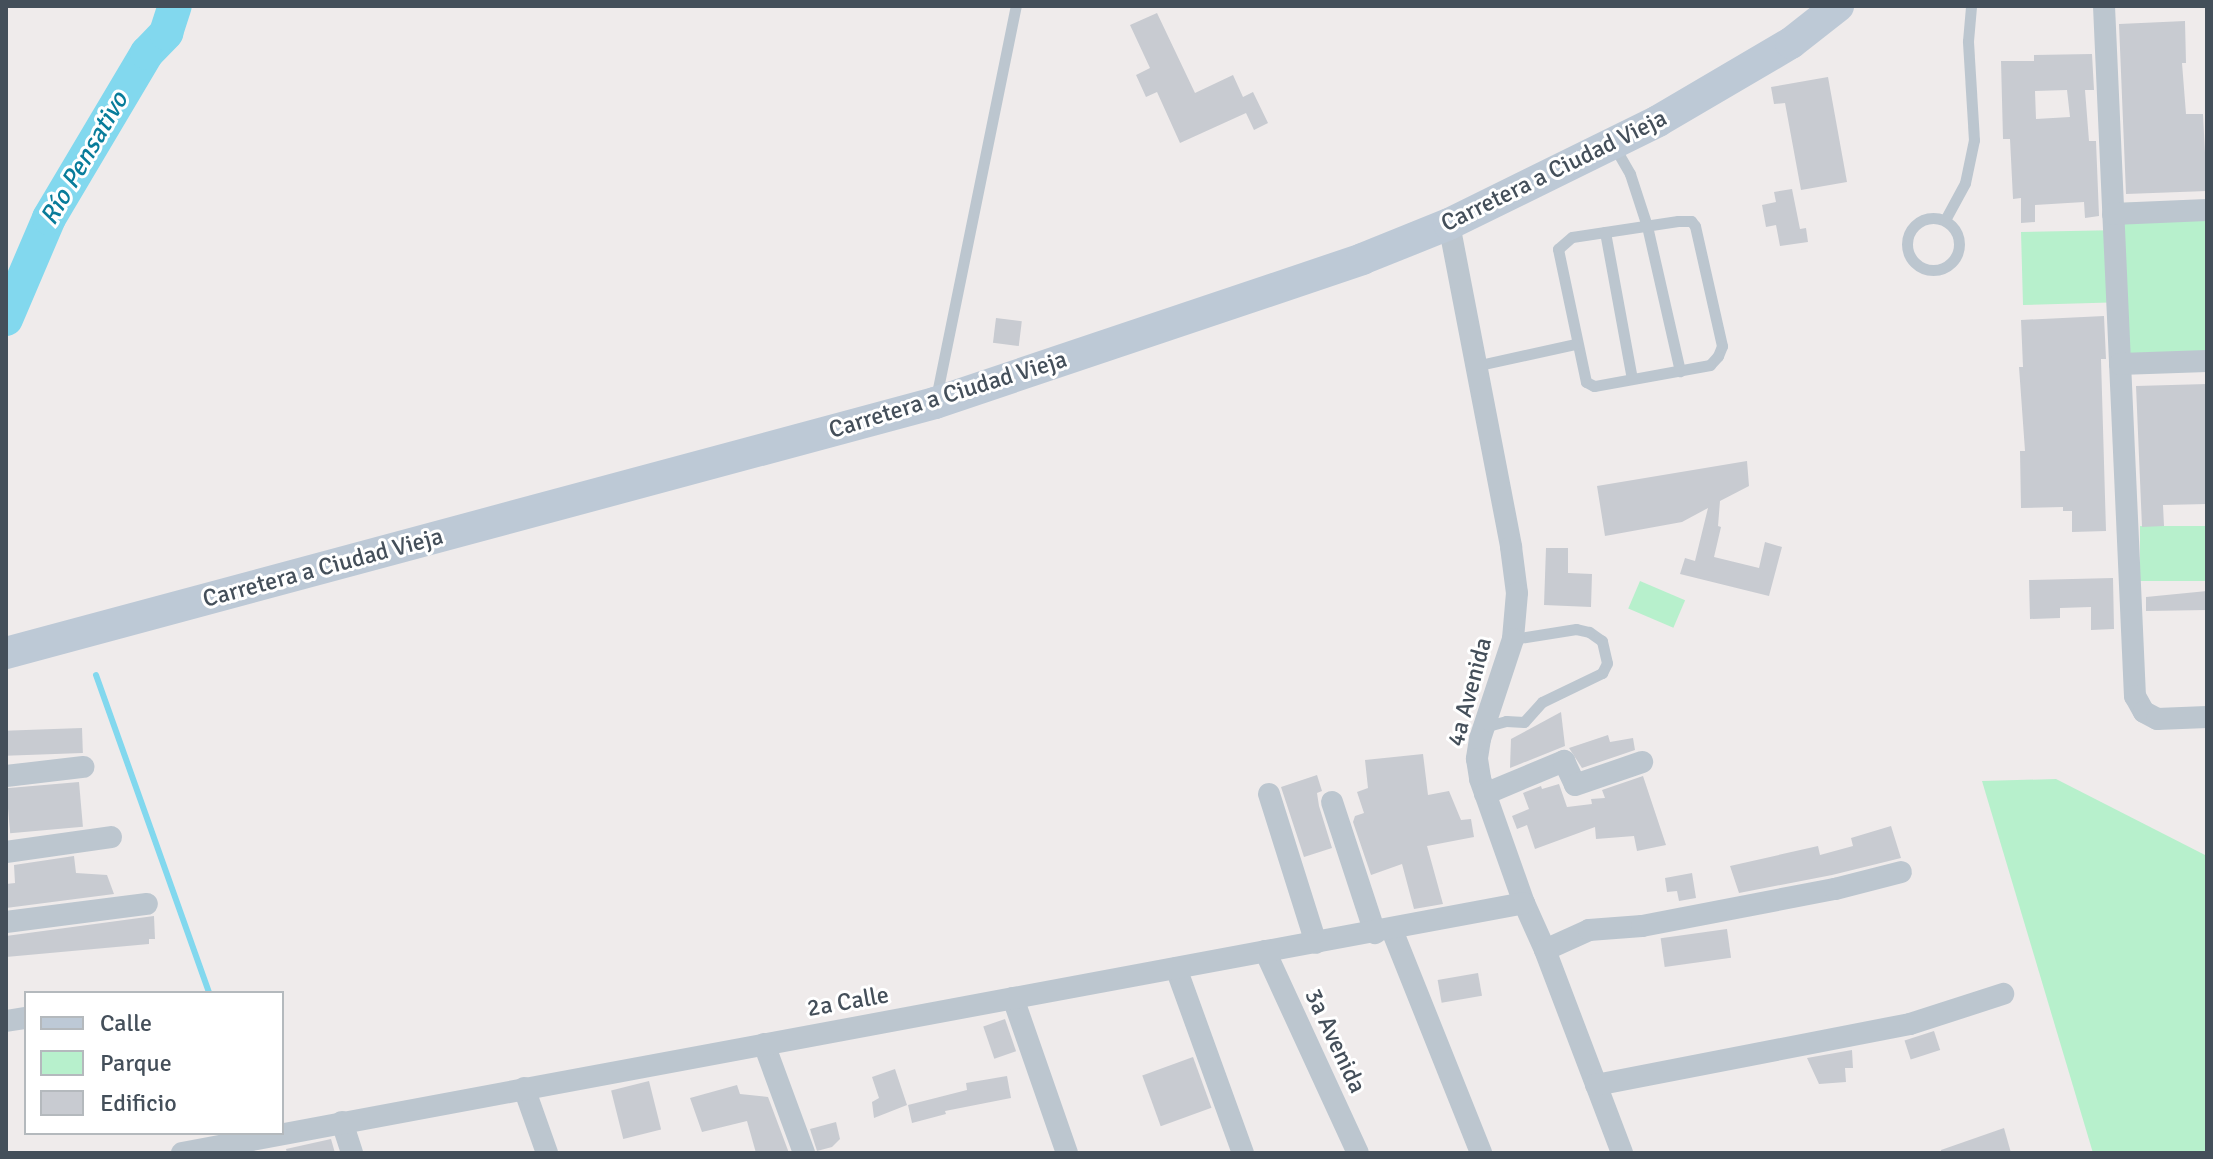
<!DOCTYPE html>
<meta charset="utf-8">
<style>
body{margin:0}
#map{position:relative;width:2213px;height:1159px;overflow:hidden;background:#efebeb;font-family:Signika,sans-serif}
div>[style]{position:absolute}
.green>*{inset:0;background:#b7f0cc;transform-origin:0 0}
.stream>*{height:6px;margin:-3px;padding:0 3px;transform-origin:3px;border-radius:3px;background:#82d8ee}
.river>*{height:34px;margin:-17px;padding:0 17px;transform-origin:17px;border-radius:17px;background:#82d8ee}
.building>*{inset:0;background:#c8cbd1;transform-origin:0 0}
.lane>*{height:11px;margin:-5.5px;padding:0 5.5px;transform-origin:5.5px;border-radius:5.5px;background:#bcc6cf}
.lane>.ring{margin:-5.5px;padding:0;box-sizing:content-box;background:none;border:11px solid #bcc6cf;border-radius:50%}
.street>*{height:22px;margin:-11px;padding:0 11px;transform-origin:11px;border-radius:11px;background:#bcc6cf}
.secondary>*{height:32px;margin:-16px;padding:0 16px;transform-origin:16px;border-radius:16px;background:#bdc9d6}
span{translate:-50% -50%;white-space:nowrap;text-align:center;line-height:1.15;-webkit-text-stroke:6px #fff;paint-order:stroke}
.street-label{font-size:24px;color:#444f5a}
.water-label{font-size:26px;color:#087c9a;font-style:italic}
.frame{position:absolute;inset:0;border:8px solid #444f5a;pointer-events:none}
.legend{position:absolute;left:24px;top:991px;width:260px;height:144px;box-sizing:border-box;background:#fff;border:2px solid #b4b9bd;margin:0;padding:10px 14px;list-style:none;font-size:24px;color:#444f5a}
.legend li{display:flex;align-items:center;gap:16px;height:40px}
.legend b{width:40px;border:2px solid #b4b9bd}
</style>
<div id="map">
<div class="green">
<div style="clip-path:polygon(2207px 201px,2207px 357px,2129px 358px,2127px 302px,2023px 305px,2021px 232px,2122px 230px,2122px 203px)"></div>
<div style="left:2207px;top:526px;width:55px;height:67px;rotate:90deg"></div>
<div style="left:1640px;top:581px;width:49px;height:30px;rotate:23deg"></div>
<div style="clip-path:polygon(2056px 779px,2207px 856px,2207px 1153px,2093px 1153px,1982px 781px)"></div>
</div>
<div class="stream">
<div style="left:96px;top:675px;width:337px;rotate:70.4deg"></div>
</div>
<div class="river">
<div style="left:6px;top:319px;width:110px;rotate:-66.9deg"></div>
<div style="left:49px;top:218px;width:192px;rotate:-59.3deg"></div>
<div style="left:147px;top:53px;width:28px;rotate:-46deg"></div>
<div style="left:166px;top:33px;width:28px;rotate:-72deg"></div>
</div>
<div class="building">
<div style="clip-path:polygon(1157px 13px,1195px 93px,1233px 75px,1243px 97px,1253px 92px,1268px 123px,1254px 130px,1246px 113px,1180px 143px,1157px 92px,1146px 97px,1136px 75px,1150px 68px,1130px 25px)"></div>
<div style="clip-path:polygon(2185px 21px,2186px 63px,2182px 63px,2186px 114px,2203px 114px,2207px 191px,2126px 194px,2119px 24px)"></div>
<div style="clip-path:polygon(evenodd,2092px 54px,2094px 90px,2085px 90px,2089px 141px,2096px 141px,2099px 216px,2085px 218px,2084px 202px,2035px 205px,2035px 222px,2021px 223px,2021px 198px,2013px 199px,2010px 139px,2003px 139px,2001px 61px,2034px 61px,2034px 55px,2092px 54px,2067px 90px,2070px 117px,2036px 119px,2035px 91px,2067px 90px)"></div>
<div style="clip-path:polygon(1828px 77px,1847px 182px,1801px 190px,1785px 103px,1774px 104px,1771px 87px)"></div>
<div style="clip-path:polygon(1792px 189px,1800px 229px,1806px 228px,1808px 242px,1780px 246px,1776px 225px,1766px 227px,1762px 205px,1776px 202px,1774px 192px)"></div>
<div style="clip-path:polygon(2104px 316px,2106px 359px,2101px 359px,2106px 531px,2072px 532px,2072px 511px,2063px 511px,2063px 507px,2021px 508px,2020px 451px,2025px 451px,2019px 367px,2023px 367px,2021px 320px)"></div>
<div style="left:996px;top:318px;width:26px;height:25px;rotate:7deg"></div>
<div style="clip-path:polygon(2207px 384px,2207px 504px,2163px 505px,2164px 526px,2142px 527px,2136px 386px)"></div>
<div style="clip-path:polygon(1747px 461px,1749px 486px,1720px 501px,1718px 526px,1721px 527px,1714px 557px,1759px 568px,1765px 542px,1782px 547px,1769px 596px,1680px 574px,1685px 558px,1695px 561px,1708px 508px,1682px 522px,1605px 536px,1597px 486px)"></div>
<div style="clip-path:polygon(1546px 548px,1568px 548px,1568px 573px,1592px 574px,1591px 607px,1544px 605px)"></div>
<div style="clip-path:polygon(2113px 578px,2114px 629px,2091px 630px,2091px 607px,2060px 608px,2060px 618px,2030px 619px,2029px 580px)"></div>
<div style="clip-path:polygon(2207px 591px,2207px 610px,2146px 611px,2146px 597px)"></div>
<div style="clip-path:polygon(1561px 712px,1565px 746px,1510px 768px,1511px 739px)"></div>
<div style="left:82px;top:728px;width:25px;height:77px;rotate:88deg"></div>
<div style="clip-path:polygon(1608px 735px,1610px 742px,1633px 738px,1635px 750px,1582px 768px,1569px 748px)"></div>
<div style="clip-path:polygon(1423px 754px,1428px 795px,1449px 791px,1461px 820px,1471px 819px,1474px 837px,1427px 846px,1443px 904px,1414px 909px,1402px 864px,1371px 875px,1353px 822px,1355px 816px,1364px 813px,1357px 792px,1368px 788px,1365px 760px)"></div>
<div style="clip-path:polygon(1317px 775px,1322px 791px,1317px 793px,1319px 806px,1332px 848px,1304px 857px,1281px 787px)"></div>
<div style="clip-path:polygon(1643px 776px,1666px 845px,1637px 851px,1634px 836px,1596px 839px,1595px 827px,1535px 849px,1527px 825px,1517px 829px,1512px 816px,1529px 809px,1523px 793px,1541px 786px,1542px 789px,1559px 784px,1567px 807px,1592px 804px,1591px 799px,1605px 798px,1602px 790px)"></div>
<div style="left:79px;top:782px;width:45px;height:73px;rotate:85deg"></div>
<div style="clip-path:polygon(1891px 826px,1901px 858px,1832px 875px,1739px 893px,1730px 866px,1818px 846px,1820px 855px,1853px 846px,1851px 838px)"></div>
<div style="clip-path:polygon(74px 856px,76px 873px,107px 875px,114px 894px,6px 908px,6px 884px,15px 883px,14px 865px)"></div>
<div style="clip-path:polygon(1692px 873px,1696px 898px,1679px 901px,1677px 891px,1667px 892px,1665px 878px)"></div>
<div style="clip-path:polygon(154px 916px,155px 939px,149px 939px,149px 944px,6px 957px,6px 936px)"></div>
<div style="left:1727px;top:929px;width:29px;height:67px;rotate:82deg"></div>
<div style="left:1478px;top:973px;width:23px;height:41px;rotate:80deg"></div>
<div style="left:1005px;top:1019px;width:34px;height:23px;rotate:71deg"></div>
<div style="left:1934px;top:1031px;width:20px;height:31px;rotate:72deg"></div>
<div style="clip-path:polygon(1852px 1050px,1853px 1068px,1845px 1068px,1846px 1082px,1819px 1084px,1807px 1058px)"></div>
<div style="left:1193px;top:1057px;width:54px;height:54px;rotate:70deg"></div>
<div style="clip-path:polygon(895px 1069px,907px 1105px,874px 1118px,872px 1102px,879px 1098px,872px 1077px)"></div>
<div style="clip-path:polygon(1007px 1076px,1011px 1098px,945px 1111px,946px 1114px,912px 1123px,908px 1105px,967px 1090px,966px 1083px)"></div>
<div style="left:649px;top:1081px;width:50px;height:39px;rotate:76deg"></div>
<div style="clip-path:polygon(737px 1085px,740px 1094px,768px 1097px,789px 1153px,756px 1153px,747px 1121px,702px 1132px,690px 1098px)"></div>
<div style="clip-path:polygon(836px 1122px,840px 1139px,832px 1147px,817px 1151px,810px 1129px)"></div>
<div style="clip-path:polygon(2004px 1128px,2011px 1153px,1941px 1153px,1941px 1150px)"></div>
<div style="clip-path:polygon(331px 1139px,335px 1153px,287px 1153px,286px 1149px)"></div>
</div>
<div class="lane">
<div style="left:1614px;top:146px;width:32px;rotate:60deg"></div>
<div style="left:1630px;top:174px;width:55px;rotate:71.9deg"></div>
<div style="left:1647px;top:226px;width:149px;rotate:77.2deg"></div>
<div class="ring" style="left:1907px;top:218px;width:41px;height:41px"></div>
<div style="left:1945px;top:220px;width:42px;rotate:-61.6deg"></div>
<div style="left:1965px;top:183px;width:44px;rotate:-78.2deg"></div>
<div style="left:1974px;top:140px;width:99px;rotate:-93.5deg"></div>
<div style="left:1968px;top:41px;width:35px;rotate:-85deg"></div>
<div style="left:1678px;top:221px;width:13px"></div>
<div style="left:1691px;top:221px;width:6px;rotate:51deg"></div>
<div style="left:1695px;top:226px;width:123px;rotate:77.3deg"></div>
<div style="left:1722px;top:346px;width:11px;rotate:112deg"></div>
<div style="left:1718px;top:356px;width:12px;rotate:132deg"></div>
<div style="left:1710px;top:365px;width:118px;rotate:169.7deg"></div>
<div style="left:1594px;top:386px;width:9px;rotate:-153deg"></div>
<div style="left:1586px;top:382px;width:136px;rotate:-101.9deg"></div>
<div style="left:1558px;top:249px;width:18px;rotate:-41deg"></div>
<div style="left:1572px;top:237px;width:107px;rotate:-8.6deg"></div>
<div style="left:1605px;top:232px;width:149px;rotate:79.6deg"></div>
<div style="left:1475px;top:366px;width:102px;rotate:-12.4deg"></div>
<div style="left:936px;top:398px;width:400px;rotate:-78.5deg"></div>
<div style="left:1484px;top:727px;width:23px;rotate:-15deg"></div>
<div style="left:1506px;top:721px;width:18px;rotate:3deg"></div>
<div style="left:1524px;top:722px;width:27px;rotate:-48deg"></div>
<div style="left:1542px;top:702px;width:67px;rotate:-25.8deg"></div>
<div style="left:1602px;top:673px;width:11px;rotate:-63deg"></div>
<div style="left:1607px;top:663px;width:23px;rotate:-103deg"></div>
<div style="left:1602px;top:641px;width:16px;rotate:-145deg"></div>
<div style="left:1589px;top:632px;width:13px;rotate:-167deg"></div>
<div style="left:1576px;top:629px;width:64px;rotate:171deg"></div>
</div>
<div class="street">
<div style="left:2104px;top:6px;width:691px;rotate:87.43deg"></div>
<div style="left:2135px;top:696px;width:18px;rotate:61deg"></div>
<div style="left:2144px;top:712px;width:15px;rotate:28deg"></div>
<div style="left:2157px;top:719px;width:50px;rotate:-2.3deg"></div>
<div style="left:2113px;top:214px;width:94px;rotate:-2.4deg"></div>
<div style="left:1449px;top:224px;width:329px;rotate:79.1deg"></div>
<div style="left:1511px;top:547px;width:46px;rotate:82.6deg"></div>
<div style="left:1517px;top:593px;width:46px;rotate:95deg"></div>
<div style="left:1513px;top:639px;width:105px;rotate:108.3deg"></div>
<div style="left:1480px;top:739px;width:20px;rotate:99deg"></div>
<div style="left:1477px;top:759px;width:20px;rotate:81deg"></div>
<div style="left:1480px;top:779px;width:132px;rotate:70.5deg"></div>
<div style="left:1524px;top:903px;width:51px;rotate:65.9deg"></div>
<div style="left:1545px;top:950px;width:217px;rotate:69.2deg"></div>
<div style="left:2120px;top:364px;width:87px;rotate:-2deg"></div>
<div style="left:6px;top:776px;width:78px;rotate:-6.7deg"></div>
<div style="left:1269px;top:794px;width:156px;rotate:72.5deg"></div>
<div style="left:1485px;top:794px;width:86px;rotate:-22.7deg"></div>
<div style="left:1564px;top:761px;width:26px;rotate:65deg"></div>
<div style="left:1575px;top:785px;width:71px;rotate:-18.9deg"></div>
<div style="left:1332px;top:802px;width:138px;rotate:71.8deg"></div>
<div style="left:6px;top:852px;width:106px;rotate:-8.1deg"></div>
<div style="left:6px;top:922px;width:142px;rotate:-7.3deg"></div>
<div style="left:1392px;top:930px;width:240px;rotate:68.2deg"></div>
<div style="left:1545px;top:950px;width:48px;rotate:-24.4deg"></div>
<div style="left:1589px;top:930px;width:53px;rotate:-4.3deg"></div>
<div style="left:1642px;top:926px;width:197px;rotate:-10.9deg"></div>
<div style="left:1835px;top:889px;width:68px;rotate:-14.4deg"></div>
<div style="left:1265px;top:951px;width:222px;rotate:65.3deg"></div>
<div style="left:1176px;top:968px;width:197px;rotate:70.1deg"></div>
<div style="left:1013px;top:998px;width:164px;rotate:70.8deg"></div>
<div style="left:6px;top:1021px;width:20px;rotate:-9deg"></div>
<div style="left:764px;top:1044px;width:116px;rotate:69.8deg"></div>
<div style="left:1596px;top:1085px;width:320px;rotate:-11deg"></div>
<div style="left:1910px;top:1024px;width:98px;rotate:-17.9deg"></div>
<div style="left:524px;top:1088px;width:69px;rotate:70.5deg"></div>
<div style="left:342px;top:1122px;width:33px;rotate:72deg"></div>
<div style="left:182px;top:1153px;width:1365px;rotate:-10.55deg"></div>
</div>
<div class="secondary">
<div style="left:6px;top:653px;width:962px;rotate:-15.06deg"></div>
<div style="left:935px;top:403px;width:451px;rotate:-18.6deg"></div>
<div style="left:1362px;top:259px;width:94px;rotate:-21.9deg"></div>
<div style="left:1449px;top:224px;width:233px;rotate:-26.2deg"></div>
<div style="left:1658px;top:121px;width:154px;rotate:-30.4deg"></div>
<div style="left:1791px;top:43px;width:60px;rotate:-38.2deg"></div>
</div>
<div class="street-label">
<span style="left:1554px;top:171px;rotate:-26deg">Carretera a Ciudad Vieja</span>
<span style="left:948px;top:395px;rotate:-17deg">Carretera a Ciudad Vieja</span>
<span style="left:323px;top:568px;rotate:-15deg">Carretera a Ciudad Vieja</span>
<span style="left:1470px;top:692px;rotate:-75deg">4a Avenida</span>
<span style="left:848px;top:1002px;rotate:-10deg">2a Calle</span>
<span style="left:1335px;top:1041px;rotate:65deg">3a Avenida</span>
</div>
<div class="water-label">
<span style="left:85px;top:159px;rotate:-60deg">Río Pensativo</span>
</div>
<div class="frame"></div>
<ul class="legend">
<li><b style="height:10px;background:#bdc9d6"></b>Calle</li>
<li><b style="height:22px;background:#b7f0cc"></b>Parque</li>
<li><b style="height:22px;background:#c8cbd1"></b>Edificio</li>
</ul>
</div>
